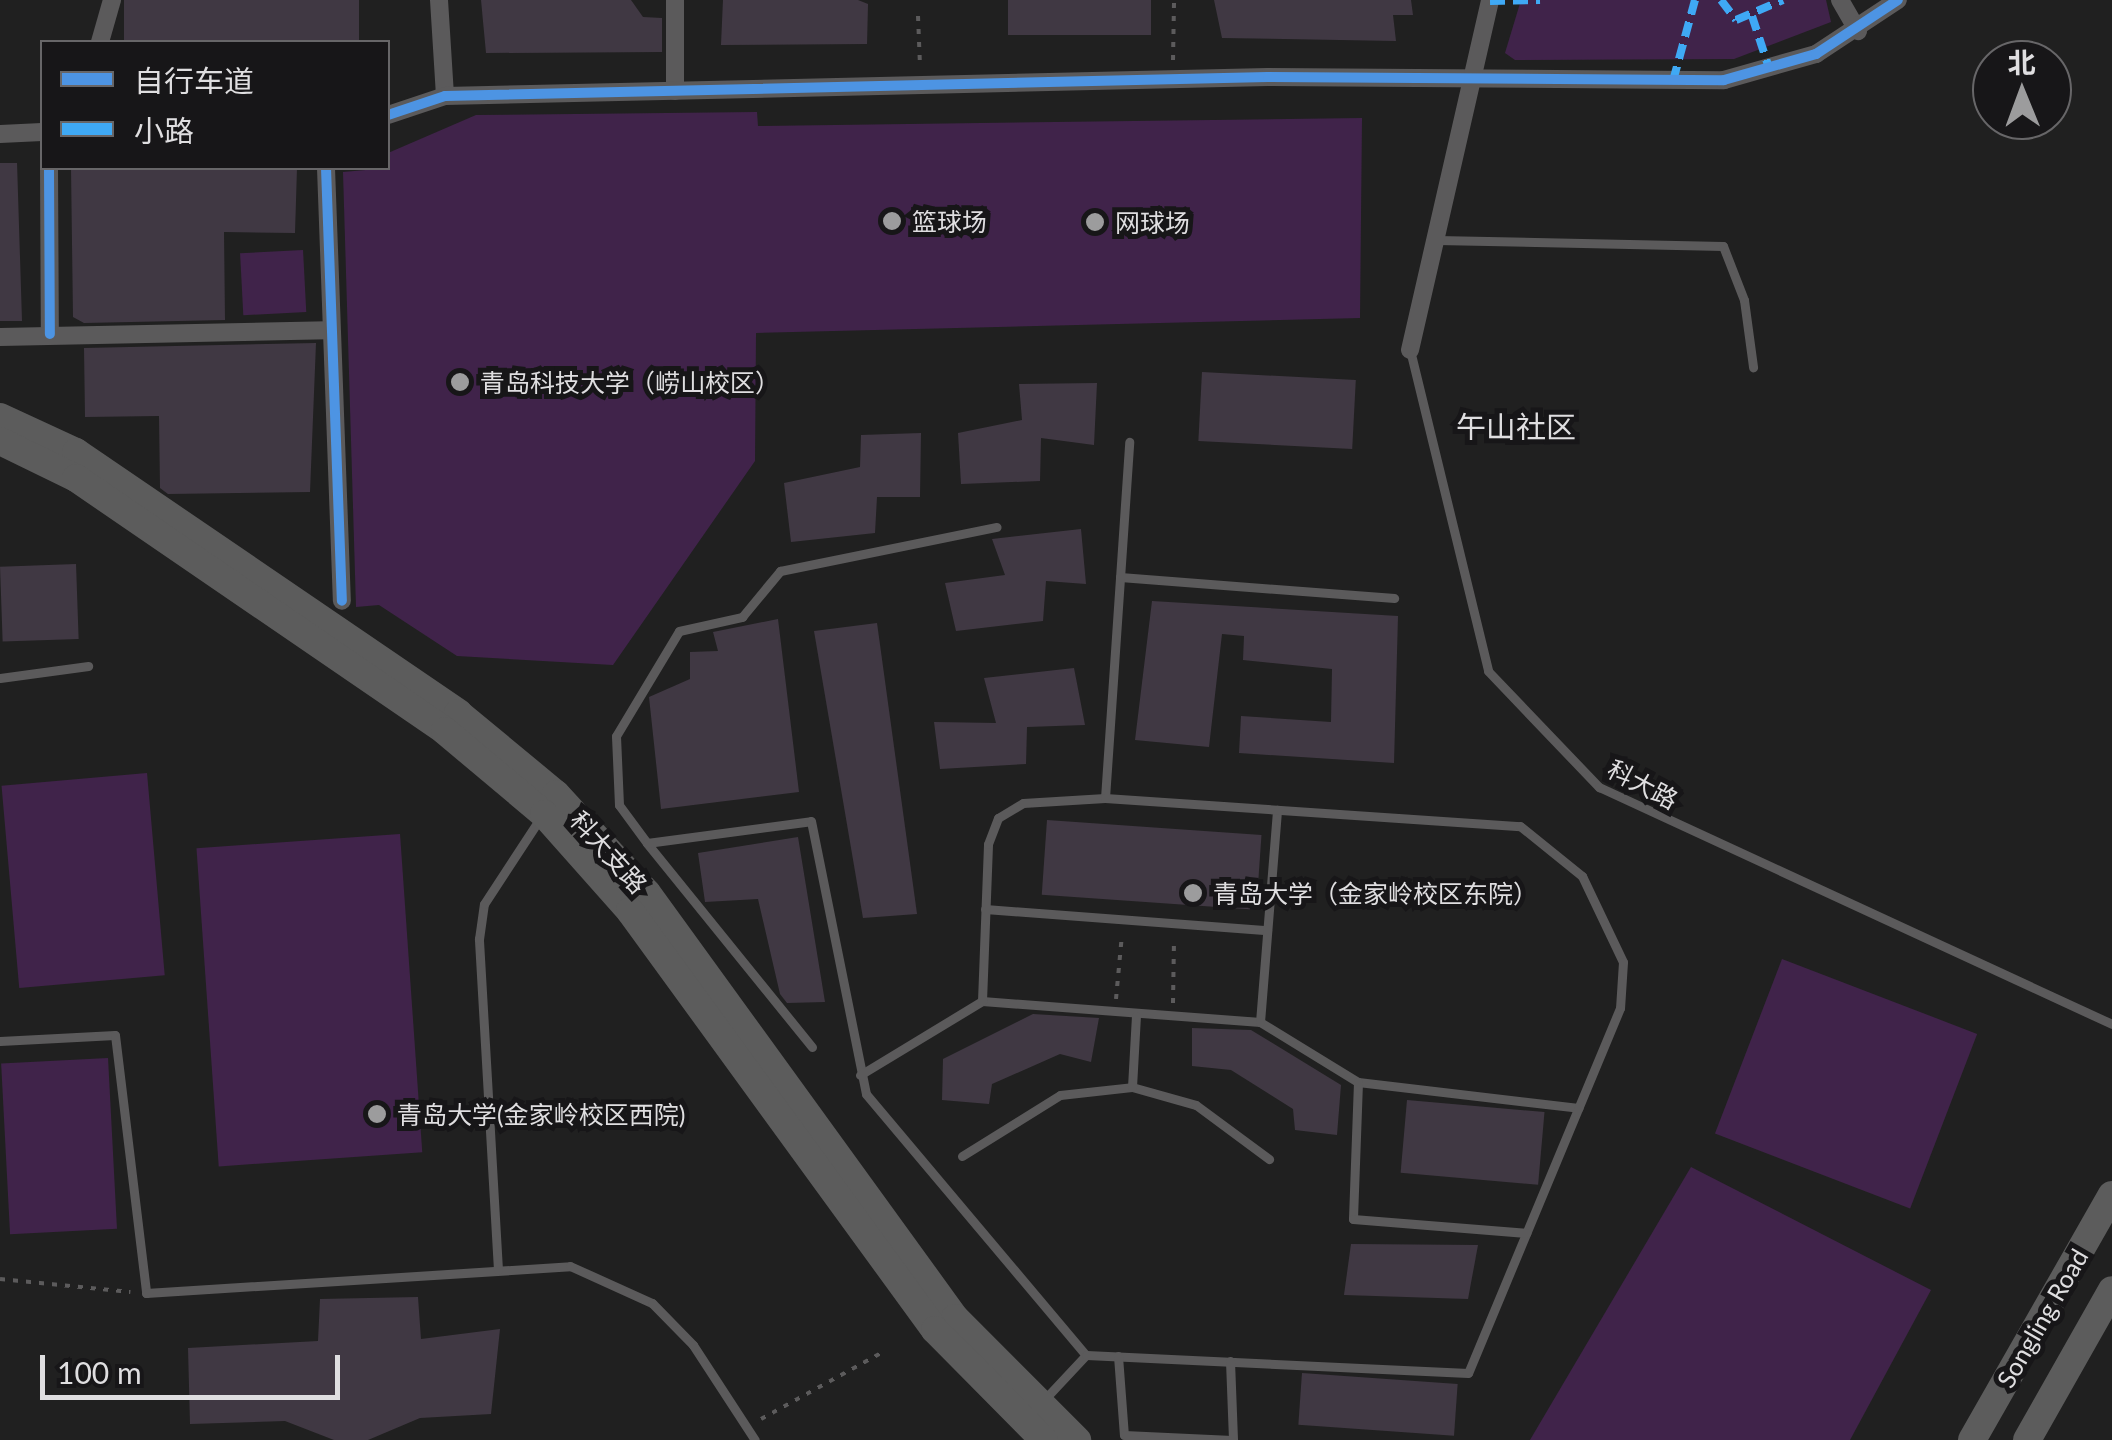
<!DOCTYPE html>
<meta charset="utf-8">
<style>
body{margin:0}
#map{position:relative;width:2112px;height:1440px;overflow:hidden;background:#202020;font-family:Lato,"Noto Sans SC",sans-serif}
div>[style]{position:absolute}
.green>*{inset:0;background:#40234a;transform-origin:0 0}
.building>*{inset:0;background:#403843;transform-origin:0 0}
.path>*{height:4px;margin-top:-2px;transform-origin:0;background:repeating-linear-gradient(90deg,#5c5b5c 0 5px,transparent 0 13px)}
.lane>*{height:9px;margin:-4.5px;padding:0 4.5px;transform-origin:4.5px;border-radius:4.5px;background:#5b5a5b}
.street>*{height:18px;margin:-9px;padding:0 9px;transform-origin:9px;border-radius:9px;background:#5b5a5b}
.primary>*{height:28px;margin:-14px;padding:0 14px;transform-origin:14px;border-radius:14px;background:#5c5c5c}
.quiet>*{height:8px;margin-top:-4px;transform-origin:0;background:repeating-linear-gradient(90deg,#3fa9f5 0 15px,transparent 0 23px)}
.cycleway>*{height:10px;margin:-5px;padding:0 5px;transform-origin:5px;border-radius:5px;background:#4d94e3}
.dots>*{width:28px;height:28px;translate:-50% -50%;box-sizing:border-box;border:5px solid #171618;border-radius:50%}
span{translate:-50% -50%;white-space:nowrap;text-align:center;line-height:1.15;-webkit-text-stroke:10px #171618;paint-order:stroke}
.poi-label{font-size:25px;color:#dfdee0}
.left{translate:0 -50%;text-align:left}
.street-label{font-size:25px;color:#dfdee0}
.quarter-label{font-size:30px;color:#dfdee0}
.legend{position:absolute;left:40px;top:40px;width:350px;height:130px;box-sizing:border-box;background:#171618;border:2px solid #676668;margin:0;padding:12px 18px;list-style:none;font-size:30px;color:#dfdee0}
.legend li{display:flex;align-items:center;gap:20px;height:50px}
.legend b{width:50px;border:2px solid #676668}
.north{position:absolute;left:1972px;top:40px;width:100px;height:100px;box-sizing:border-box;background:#171618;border:2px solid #676668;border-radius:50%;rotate:359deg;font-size:28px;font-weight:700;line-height:40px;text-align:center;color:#dfdee0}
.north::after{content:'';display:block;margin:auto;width:35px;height:45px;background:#9c9c9d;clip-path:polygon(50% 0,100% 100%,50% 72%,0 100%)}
.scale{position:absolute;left:40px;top:1355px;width:300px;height:45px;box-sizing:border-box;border:5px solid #dfdee0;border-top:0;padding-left:12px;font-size:30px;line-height:35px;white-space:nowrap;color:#dfdee0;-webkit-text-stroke:8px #171618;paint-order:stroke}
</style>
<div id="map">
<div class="green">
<div style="clip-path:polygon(1521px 0,1826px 0,1831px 22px,1734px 59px,1515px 60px,1505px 53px)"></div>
<div style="clip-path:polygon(757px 112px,758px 126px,1362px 118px,1360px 318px,756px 333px,755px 461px,613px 665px,457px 656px,379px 605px,356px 607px,343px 172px,388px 168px,388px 153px,476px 115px)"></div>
<div style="left:303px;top:250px;width:62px;height:63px;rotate:87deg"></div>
<div style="left:147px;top:773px;width:203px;height:146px;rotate:85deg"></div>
<div style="left:400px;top:834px;width:319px;height:204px;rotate:86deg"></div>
<div style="left:1782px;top:959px;width:209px;height:187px;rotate:21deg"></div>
<div style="left:108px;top:1058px;width:171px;height:107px;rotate:87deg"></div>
<div style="clip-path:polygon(1691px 1167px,1931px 1290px,1850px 1440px,1530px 1440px)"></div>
</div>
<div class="building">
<div style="left:124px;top:0;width:235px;height:42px"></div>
<div style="clip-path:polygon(481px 0,631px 0,643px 17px,662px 18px,662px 52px,486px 53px)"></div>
<div style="clip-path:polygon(723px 0,858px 0,868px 4px,867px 44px,721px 45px)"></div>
<div style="left:1008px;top:0;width:143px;height:35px"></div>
<div style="clip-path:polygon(1214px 0,1411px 0,1413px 15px,1393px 15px,1396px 41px,1222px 38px)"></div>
<div style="clip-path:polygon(0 163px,17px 163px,22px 321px,0 321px)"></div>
<div style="clip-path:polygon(71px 168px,297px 168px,295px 233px,224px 232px,225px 320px,84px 323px,73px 317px)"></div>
<div style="clip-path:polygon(316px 343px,310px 492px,168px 494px,160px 488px,159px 416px,85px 417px,84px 348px)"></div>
<div style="left:1202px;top:372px;width:154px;height:69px;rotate:3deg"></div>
<div style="clip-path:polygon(1097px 383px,1094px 445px,1041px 438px,1040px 481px,961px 484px,958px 433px,1022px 420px,1019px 384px)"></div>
<div style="clip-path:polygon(921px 433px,920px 497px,877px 497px,875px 533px,791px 542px,784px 483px,860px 467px,861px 435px)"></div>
<div style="clip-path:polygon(1081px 529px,1086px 584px,1046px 581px,1043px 621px,956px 631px,945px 583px,1005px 575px,992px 539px)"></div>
<div style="left:76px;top:564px;width:75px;height:76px;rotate:88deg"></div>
<div style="clip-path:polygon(1152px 601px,1398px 616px,1394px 763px,1239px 753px,1241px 716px,1331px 722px,1332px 669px,1243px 660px,1244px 636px,1222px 634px,1209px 747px,1135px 740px)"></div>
<div style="clip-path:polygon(778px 619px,799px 792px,661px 809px,649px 697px,690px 679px,690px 652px,718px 651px,713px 632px)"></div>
<div style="clip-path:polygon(877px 623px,917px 914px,863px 918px,814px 631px)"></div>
<div style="clip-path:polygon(1074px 668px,1085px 725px,1027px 727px,1026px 764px,940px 769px,934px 722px,996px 723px,984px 678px)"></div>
<div style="left:1047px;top:820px;width:215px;height:75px;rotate:4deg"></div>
<div style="clip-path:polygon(798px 837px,825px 1002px,787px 1003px,780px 994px,758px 899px,705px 902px,698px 853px)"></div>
<div style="clip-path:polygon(1033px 1014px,1099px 1018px,1091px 1062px,1060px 1054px,992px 1084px,989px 1104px,942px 1100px,943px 1059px)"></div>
<div style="clip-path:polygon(1192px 1028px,1251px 1030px,1341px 1085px,1337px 1135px,1295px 1130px,1293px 1109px,1231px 1070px,1192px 1066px)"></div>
<div style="left:1407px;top:1100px;width:138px;height:73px;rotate:5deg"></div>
<div style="clip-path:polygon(1351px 1244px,1478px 1245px,1468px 1299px,1344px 1295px)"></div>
<div style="clip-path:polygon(418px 1297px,421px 1339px,500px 1329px,491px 1414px,420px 1418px,368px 1440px,334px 1440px,285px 1421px,190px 1424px,188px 1348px,318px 1341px,320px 1299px)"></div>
<div style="left:1302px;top:1373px;width:156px;height:52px;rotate:4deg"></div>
</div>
<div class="path">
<div style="left:918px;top:16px;width:50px;rotate:87.7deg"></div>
<div style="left:1173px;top:60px;width:60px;rotate:-89deg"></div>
<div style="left:1116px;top:999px;width:65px;rotate:-84.7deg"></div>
<div style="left:1173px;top:1003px;width:65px;rotate:-89.1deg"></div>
<div style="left:0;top:1279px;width:131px;rotate:5.7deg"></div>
<div style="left:761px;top:1419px;width:137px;rotate:-28.8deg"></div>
</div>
<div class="lane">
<div style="left:1437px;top:240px;width:286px;rotate:1.2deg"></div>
<div style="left:1723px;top:246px;width:58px;rotate:68.7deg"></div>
<div style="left:1744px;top:300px;width:68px;rotate:82.3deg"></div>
<div style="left:1410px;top:350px;width:330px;rotate:76.3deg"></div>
<div style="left:1488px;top:671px;width:161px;rotate:46.3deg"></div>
<div style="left:1599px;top:787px;width:565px;rotate:24.8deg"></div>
<div style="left:1120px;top:577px;width:275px;rotate:4.4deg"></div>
<div style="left:0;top:678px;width:89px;rotate:-7.8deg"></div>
<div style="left:1105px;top:798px;width:357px;rotate:-86.1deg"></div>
<div style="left:647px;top:843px;width:47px;rotate:-126.4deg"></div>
<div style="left:619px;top:805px;width:69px;rotate:-92.5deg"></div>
<div style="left:616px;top:736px;width:122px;rotate:-59deg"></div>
<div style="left:679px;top:631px;width:65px;rotate:-12.5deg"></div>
<div style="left:742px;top:617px;width:60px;rotate:-50.4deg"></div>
<div style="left:780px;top:571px;width:221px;rotate:-11.5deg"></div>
<div style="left:985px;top:909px;width:283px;rotate:4.3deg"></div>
<div style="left:982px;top:1001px;width:279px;rotate:4.3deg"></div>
<div style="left:1260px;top:1022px;width:115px;rotate:31.5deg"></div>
<div style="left:1358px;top:1082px;width:222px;rotate:6.7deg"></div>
<div style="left:1260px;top:1022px;width:213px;rotate:-85.4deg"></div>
<div style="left:0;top:1041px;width:115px;rotate:-3deg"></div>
<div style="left:115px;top:1035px;width:260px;rotate:83.1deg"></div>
<div style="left:146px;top:1293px;width:425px;rotate:-3.6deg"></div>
<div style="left:570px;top:1266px;width:90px;rotate:24.3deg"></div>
<div style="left:652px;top:1303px;width:59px;rotate:45.7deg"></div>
<div style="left:693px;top:1345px;width:113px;rotate:56.9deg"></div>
<div style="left:812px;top:1047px;width:262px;rotate:-129deg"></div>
<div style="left:647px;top:843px;width:165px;rotate:-7.6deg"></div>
<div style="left:811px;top:821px;width:278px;rotate:78.6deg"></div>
<div style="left:866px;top:1094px;width:341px;rotate:49.9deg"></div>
<div style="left:1086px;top:1355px;width:63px;rotate:133.1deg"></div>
<div style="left:860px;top:1075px;width:143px;rotate:-31.2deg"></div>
<div style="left:982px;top:1001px;width:157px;rotate:-87.8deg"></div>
<div style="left:988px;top:844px;width:28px;rotate:-69deg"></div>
<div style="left:998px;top:818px;width:29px;rotate:-31deg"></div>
<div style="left:1023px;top:803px;width:82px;rotate:-3.5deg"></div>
<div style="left:1105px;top:798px;width:416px;rotate:3.9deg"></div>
<div style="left:1520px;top:826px;width:80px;rotate:38.9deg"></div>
<div style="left:1582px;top:876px;width:95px;rotate:64.5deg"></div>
<div style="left:1623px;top:962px;width:46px;rotate:93.7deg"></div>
<div style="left:1620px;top:1008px;width:395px;rotate:112.6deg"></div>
<div style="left:1468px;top:1373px;width:382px;rotate:-177.3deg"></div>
<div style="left:1358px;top:1082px;width:137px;rotate:92.1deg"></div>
<div style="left:1353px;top:1219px;width:174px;rotate:4.6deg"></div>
<div style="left:1132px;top:1087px;width:66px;rotate:15.7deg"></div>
<div style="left:1196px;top:1105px;width:91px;rotate:36.5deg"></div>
<div style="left:962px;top:1156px;width:115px;rotate:-31.9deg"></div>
<div style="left:1060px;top:1095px;width:72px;rotate:-6.3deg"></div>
<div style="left:1132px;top:1087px;width:71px;rotate:-86.8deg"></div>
<div style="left:498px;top:1270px;width:332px;rotate:-93.3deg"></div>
<div style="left:479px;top:939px;width:35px;rotate:-82deg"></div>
<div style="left:484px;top:904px;width:104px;rotate:-56.8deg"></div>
<div style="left:1118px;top:1356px;width:79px;rotate:85.7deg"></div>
<div style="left:1124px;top:1435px;width:108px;rotate:2.7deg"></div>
<div style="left:1230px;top:1361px;width:79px;rotate:87.8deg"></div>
</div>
<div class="street">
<div style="left:439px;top:0;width:96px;rotate:86.4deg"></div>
<div style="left:675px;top:0;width:91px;rotate:90deg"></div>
<div style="left:1840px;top:0;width:36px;rotate:60deg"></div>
<div style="left:100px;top:42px;width:44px;rotate:-74.1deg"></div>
<div style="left:388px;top:115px;width:60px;rotate:-18.4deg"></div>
<div style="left:445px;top:96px;width:823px;rotate:-1.32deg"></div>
<div style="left:1268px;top:77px;width:456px;rotate:0.4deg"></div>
<div style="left:1724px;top:80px;width:96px;rotate:-15.8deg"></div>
<div style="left:1816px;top:54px;width:98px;rotate:-33.4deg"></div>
<div style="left:0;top:134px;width:42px;rotate:-2.7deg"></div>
<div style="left:49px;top:168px;width:166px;rotate:89.7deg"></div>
<div style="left:326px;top:168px;width:433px;rotate:87.9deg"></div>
<div style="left:0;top:337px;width:327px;rotate:-1.2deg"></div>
<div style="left:1410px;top:350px;width:359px;rotate:-77.1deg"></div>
</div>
<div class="primary">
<div style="left:0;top:417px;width:84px;rotate:24.7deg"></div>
<div style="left:76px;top:452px;width:463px;rotate:34.3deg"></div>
<div style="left:458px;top:713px;width:127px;rotate:39.6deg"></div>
<div style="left:556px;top:794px;width:134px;rotate:47.4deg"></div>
<div style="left:647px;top:893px;width:525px;rotate:54.07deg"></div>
<div style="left:955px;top:1318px;width:173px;rotate:45deg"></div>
<div style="left:0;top:441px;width:85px;rotate:26deg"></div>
<div style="left:76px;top:478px;width:447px;rotate:34.4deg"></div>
<div style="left:445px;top:731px;width:129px;rotate:40deg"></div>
<div style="left:544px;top:814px;width:130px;rotate:48.4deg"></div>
<div style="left:630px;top:911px;width:518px;rotate:53.95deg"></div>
<div style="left:935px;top:1330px;width:155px;rotate:45.3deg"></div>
<div style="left:1972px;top:1440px;width:282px;rotate:-60.3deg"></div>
<div style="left:2027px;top:1440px;width:172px;rotate:-60.5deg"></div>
</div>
<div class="quiet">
<div style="left:1721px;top:0;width:25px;rotate:53deg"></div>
<div style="left:1736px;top:20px;width:51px;rotate:-23.1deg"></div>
<div style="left:1490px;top:1px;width:50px;rotate:-1.1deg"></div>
<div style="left:1752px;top:16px;width:55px;rotate:71.9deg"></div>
<div style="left:1673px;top:81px;width:84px;rotate:-74.8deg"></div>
</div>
<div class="cycleway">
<div style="left:388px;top:115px;width:60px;rotate:-18.4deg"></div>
<div style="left:445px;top:96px;width:823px;rotate:-1.32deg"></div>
<div style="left:1268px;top:77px;width:456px;rotate:0.4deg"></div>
<div style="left:1724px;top:80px;width:96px;rotate:-15.8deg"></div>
<div style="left:1816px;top:54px;width:98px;rotate:-33.4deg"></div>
<div style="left:49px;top:168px;width:166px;rotate:89.7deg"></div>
<div style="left:326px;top:168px;width:433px;rotate:87.9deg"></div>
</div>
<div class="dots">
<div style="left:892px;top:221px;background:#9c9c9d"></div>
<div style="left:1095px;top:222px;background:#9c9c9d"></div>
<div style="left:460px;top:382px;background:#9c9c9d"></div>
<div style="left:1193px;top:893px;background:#9c9c9d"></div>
<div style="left:377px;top:1114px;background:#9c9c9d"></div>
</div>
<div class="poi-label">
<span class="left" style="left:912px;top:221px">篮球场</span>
<span class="left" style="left:1115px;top:222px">网球场</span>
<span class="left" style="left:480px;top:382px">青岛科技大学（崂山校区）</span>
<span class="left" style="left:1213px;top:893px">青岛大学（金家岭校区东院）</span>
<span class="left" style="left:397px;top:1114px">青岛大学(金家岭校区西院)</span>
</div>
<div class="street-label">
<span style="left:1643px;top:784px;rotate:28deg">科大路</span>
<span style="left:609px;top:852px;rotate:48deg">科大支路</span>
<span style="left:2042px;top:1318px;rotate:-60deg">Songling Road</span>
</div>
<div class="quarter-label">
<span style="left:1516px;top:426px">午山社区</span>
</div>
<ul class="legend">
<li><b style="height:12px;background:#4d94e3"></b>自行车道</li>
<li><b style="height:12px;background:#3fa9f5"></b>小路</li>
</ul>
<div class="north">北</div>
<div class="scale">100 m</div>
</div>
